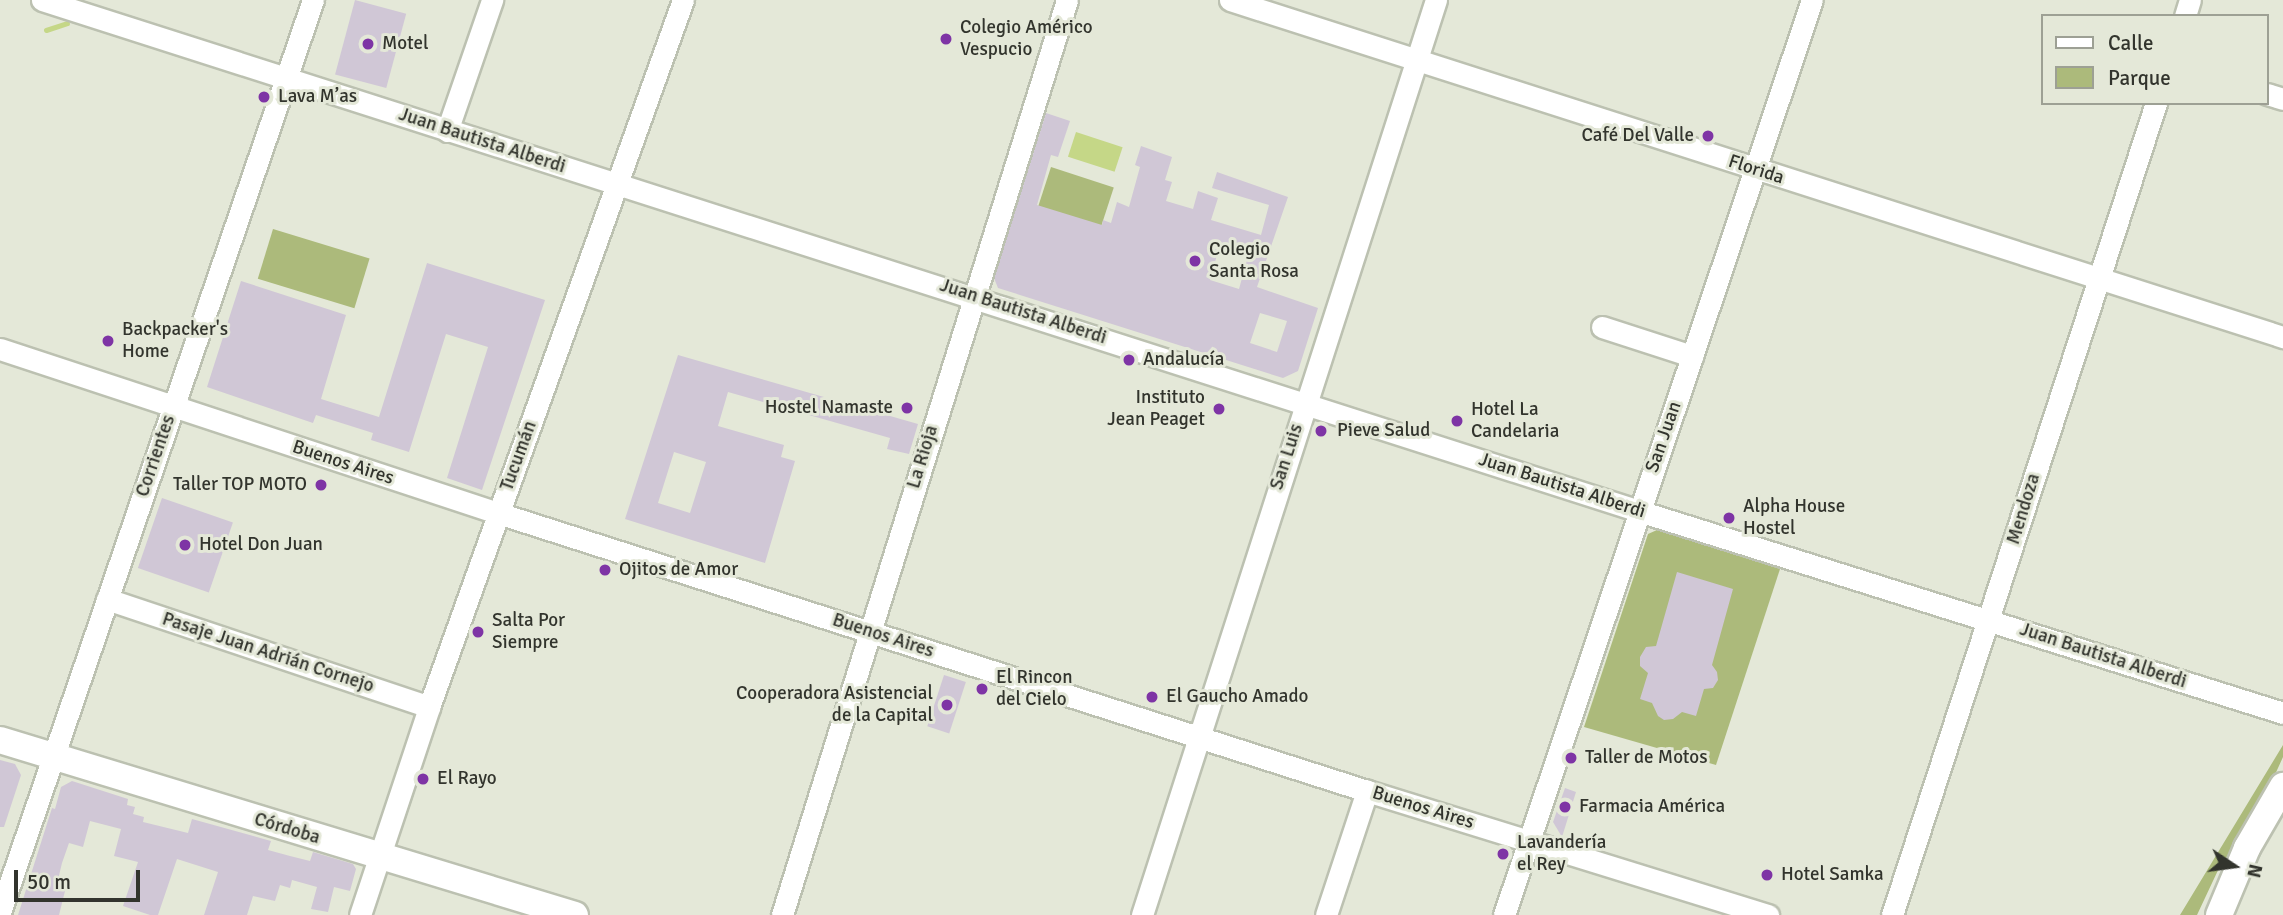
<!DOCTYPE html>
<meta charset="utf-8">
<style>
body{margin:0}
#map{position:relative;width:2283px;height:915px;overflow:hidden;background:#e4e8d8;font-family:Signika,sans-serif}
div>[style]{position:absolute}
.green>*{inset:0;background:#acba7b;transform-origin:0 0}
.water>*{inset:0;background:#c5d787;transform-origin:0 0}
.stream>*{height:5px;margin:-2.5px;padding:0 2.5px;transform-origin:2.5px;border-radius:2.5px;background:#c5d787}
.building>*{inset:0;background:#d0c7d6;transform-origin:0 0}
.roads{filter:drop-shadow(2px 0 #bcc1b1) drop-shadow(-2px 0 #bcc1b1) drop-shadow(0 2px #bcc1b1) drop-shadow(0 -2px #bcc1b1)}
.minor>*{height:21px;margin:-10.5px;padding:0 10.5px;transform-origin:10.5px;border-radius:10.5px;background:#fff}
.major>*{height:26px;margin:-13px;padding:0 13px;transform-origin:13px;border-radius:13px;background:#fff}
.dots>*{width:19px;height:19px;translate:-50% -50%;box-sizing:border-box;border:4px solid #e4e8d8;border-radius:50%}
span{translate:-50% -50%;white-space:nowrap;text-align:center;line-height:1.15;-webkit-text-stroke:6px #e4e8d8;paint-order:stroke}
.poi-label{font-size:19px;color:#32342d}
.left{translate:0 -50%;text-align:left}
.right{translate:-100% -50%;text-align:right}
.street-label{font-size:19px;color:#32342d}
.legend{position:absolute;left:2041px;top:14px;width:228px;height:91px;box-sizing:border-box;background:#e4e8d8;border:2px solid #9da094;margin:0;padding:9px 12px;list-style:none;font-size:21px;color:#32342d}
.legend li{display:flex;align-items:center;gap:14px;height:35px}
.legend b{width:35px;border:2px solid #9da094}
.north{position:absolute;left:2199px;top:831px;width:70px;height:70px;-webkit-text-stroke:5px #e4e8d8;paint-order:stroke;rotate:103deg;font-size:19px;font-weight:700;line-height:28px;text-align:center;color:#32342d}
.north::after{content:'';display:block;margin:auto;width:24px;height:32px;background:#32342d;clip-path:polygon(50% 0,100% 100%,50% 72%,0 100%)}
.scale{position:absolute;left:14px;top:870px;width:126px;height:32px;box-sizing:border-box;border:4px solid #32342d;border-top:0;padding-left:9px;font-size:21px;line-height:24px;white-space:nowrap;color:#32342d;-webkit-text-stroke:5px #e4e8d8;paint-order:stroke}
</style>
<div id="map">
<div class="green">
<div style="left:1051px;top:167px;width:66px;height:41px;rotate:18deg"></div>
<div style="left:273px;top:229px;width:101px;height:52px;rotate:17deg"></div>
<div style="clip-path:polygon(1657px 530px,1780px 569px,1716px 765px,1584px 727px,1648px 534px)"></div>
<div style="clip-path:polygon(2283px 745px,2283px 757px,2268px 790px,2236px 850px,2220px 866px,2197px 915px,2180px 915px)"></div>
</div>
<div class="water">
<div style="left:1076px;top:132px;width:49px;height:26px;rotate:18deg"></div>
</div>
<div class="stream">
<div style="left:46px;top:30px;width:22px;rotate:-18deg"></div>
</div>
<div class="building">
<div style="left:355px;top:0;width:53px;height:77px;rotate:15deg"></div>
<div style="clip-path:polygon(evenodd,1046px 113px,1070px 121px,1058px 157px,1051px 155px,1037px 205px,1102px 225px,1103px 220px,1111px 223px,1117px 202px,1129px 207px,1140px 167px,1135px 165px,1141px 146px,1172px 157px,1165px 180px,1172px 182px,1166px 201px,1193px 209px,1198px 191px,1218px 198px,1211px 220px,1261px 235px,1269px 205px,1212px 188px,1217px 172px,1288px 197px,1257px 287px,1318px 308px,1298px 371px,1283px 378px,998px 288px,994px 278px,1046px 113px,1219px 248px,1248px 256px,1239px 289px,1210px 280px,1219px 248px,1046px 113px,1260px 313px,1287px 321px,1277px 352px,1250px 343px,1260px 313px)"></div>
<div style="clip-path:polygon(427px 263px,545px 300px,482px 490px,447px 478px,488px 347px,446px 334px,409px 452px,371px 440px,373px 433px,316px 415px,313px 423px,207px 387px,241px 281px,346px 315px,321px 399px,379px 417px)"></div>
<div style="clip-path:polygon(evenodd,678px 355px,918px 424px,909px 454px,887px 449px,890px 438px,728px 392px,718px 426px,784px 445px,781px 457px,795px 461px,765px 563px,625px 519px,678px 355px,674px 452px,706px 462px,690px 513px,658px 503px,674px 452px)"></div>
<div style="left:162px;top:498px;width:75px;height:74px;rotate:19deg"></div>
<div style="clip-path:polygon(1677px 572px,1733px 589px,1712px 665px,1717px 672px,1718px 680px,1713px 688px,1704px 689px,1696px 716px,1682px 712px,1673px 719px,1664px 720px,1658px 716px,1652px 703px,1640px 699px,1648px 673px,1640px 666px,1640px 657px,1646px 647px,1656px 646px)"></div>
<div style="left:944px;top:675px;width:23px;height:54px;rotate:18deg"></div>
<div style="clip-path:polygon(0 760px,15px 764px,21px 775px,4px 827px,0 827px)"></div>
<div style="clip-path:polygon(72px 781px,128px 799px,127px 805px,135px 807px,133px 814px,144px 817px,143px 822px,188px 833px,192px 819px,271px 841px,268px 850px,290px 856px,310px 861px,313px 852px,353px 864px,356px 869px,350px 891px,334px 887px,328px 912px,311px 909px,317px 887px,292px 880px,290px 888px,280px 885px,275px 901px,253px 896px,247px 915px,204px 915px,218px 872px,177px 859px,158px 915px,150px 915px,123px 906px,138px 862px,114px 856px,121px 829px,90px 821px,83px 847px,69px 843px,62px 863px,56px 888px,65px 891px,59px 915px,18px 915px,52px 808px,55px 809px,61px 787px)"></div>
<div style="clip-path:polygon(1565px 788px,1576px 792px,1562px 837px,1553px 822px)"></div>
</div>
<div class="roads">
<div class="minor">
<div style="left:42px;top:0;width:1677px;rotate:17.74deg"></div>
<div style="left:1639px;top:511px;width:675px;rotate:17.41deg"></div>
<div style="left:1230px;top:0;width:1106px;rotate:17.75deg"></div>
<div style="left:2185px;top:16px;width:17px;rotate:-73deg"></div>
<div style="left:2267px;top:94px;width:17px;rotate:17deg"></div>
<div style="left:447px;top:131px;width:139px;rotate:-71deg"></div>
<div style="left:1602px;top:327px;width:95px;rotate:17.9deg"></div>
<div style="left:0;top:349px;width:524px;rotate:18.23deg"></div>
<div style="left:498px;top:513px;width:912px;rotate:17.74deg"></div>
<div style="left:1367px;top:791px;width:420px;rotate:17.2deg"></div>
<div style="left:107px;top:599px;width:340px;rotate:18.5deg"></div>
<div style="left:0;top:912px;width:964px;rotate:-71.06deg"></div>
<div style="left:360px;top:915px;width:219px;rotate:-71.6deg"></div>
<div style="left:429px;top:707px;width:751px;rotate:-70.24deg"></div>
<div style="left:782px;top:915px;width:958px;rotate:-72.7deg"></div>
<div style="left:1142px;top:915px;width:961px;rotate:-72.19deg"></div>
<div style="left:1326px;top:915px;width:131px;rotate:-71.7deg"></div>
<div style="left:1504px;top:915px;width:965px;rotate:-71.4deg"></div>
<div style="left:1892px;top:915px;width:854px;rotate:-71.99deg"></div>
</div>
<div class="major">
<div style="left:0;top:740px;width:601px;rotate:16.93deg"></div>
<div style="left:2219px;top:915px;width:73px;rotate:-67.3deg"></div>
<div style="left:2247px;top:848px;width:72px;rotate:-59.9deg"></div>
</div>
</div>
<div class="dots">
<div style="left:946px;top:39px;background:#7e34a5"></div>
<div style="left:368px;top:44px;background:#7e34a5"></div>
<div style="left:264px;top:97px;background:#7e34a5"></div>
<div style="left:1708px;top:136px;background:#7e34a5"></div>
<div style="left:1195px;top:261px;background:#7e34a5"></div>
<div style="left:108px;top:341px;background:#7e34a5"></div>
<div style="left:1129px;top:360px;background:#7e34a5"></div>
<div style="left:907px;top:408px;background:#7e34a5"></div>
<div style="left:1219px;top:409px;background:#7e34a5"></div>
<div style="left:1457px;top:421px;background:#7e34a5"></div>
<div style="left:1321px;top:431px;background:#7e34a5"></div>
<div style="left:321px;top:485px;background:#7e34a5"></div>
<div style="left:1729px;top:518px;background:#7e34a5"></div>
<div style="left:185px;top:545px;background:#7e34a5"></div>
<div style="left:605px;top:570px;background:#7e34a5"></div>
<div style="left:478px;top:632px;background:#7e34a5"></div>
<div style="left:982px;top:689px;background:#7e34a5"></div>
<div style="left:1152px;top:697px;background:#7e34a5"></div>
<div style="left:947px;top:705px;background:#7e34a5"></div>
<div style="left:1571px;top:758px;background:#7e34a5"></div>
<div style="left:423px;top:779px;background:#7e34a5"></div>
<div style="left:1565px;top:807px;background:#7e34a5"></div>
<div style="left:1503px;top:854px;background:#7e34a5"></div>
<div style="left:1767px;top:875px;background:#7e34a5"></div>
</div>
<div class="poi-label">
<span class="left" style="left:960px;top:39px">Colegio Américo<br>Vespucio</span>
<span class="left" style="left:382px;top:44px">Motel</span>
<span class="left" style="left:278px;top:97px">Lava M’as</span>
<span class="right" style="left:1694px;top:136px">Café Del Valle</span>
<span class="left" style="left:1209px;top:261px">Colegio<br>Santa Rosa</span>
<span class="left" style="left:122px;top:341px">Backpacker's<br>Home</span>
<span class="left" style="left:1143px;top:360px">Andalucía</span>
<span class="right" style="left:1205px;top:409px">Instituto<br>Jean Peaget</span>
<span class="right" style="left:893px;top:408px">Hostel Namaste</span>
<span class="left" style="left:1471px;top:421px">Hotel La<br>Candelaria</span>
<span class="left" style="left:1337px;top:431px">Pieve Salud</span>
<span class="right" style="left:307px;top:485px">Taller TOP MOTO</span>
<span class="left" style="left:1743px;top:518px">Alpha House<br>Hostel</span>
<span class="left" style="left:199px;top:545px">Hotel Don Juan</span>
<span class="left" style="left:619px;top:570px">Ojitos de Amor</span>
<span class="left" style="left:492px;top:632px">Salta Por<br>Siempre</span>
<span class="left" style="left:996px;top:689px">El Rincon<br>del Cielo</span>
<span class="right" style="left:933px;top:705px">Cooperadora Asistencial<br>de la Capital</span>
<span class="left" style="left:1166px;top:697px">El Gaucho Amado</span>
<span class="left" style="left:1585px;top:758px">Taller de Motos</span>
<span class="left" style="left:437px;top:779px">El Rayo</span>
<span class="left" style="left:1579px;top:807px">Farmacia América</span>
<span class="left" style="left:1517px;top:854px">Lavandería<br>el Rey</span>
<span class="left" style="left:1781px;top:875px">Hotel Samka</span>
</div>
<div class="street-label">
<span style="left:482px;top:141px;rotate:18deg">Juan Bautista Alberdi</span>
<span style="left:1756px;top:170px;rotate:18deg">Florida</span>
<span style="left:1023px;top:312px;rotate:18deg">Juan Bautista Alberdi</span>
<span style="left:1664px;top:437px;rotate:-71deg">San Juan</span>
<span style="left:156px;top:456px;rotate:-71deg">Corrientes</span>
<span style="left:519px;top:456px;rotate:-70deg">Tucumán</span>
<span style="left:923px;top:457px;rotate:-73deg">La Rioja</span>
<span style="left:1287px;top:457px;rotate:-72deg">San Luis</span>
<span style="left:343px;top:463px;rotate:18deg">Buenos Aires</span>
<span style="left:1562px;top:486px;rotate:18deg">Juan Bautista Alberdi</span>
<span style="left:2024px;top:509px;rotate:-73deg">Mendoza</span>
<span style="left:883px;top:636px;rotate:18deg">Buenos Aires</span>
<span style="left:268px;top:653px;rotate:18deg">Pasaje Juan Adrián Cornejo</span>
<span style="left:2103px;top:656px;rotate:18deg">Juan Bautista Alberdi</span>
<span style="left:1423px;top:808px;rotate:17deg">Buenos Aires</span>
<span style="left:287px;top:829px;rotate:17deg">Córdoba</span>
</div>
<ul class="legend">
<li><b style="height:9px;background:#fff"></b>Calle</li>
<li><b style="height:19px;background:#acba7b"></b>Parque</li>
</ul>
<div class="north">N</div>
<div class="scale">50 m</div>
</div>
